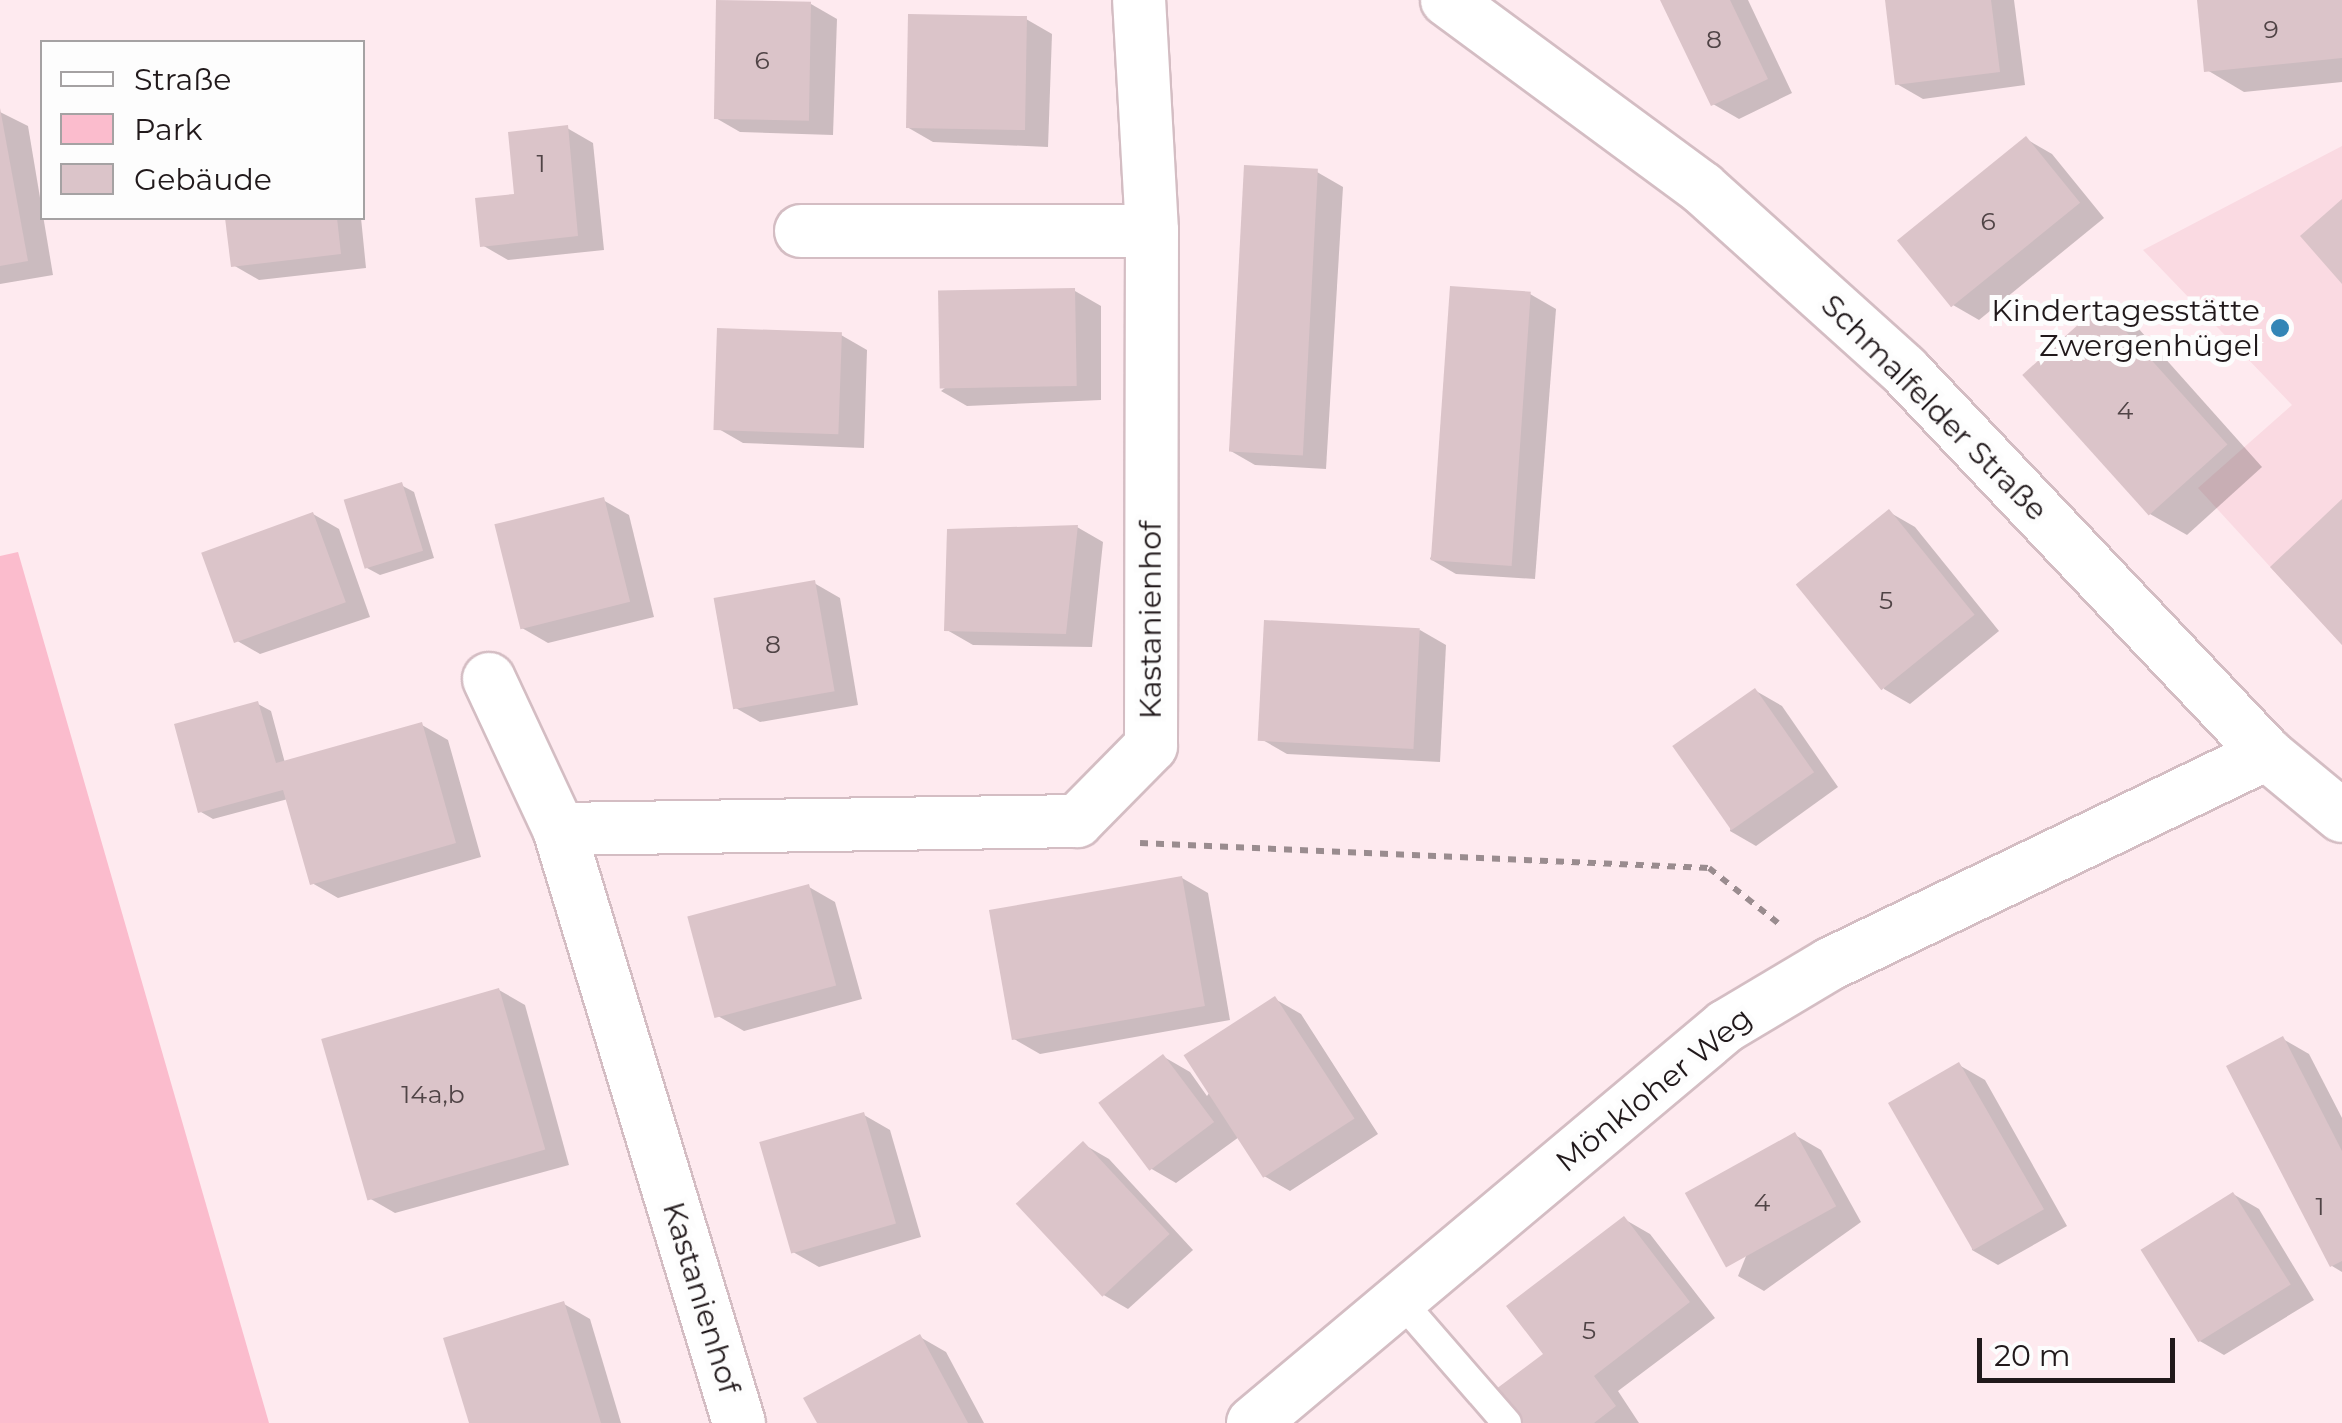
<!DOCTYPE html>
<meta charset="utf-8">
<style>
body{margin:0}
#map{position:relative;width:2342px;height:1423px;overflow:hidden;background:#feeaef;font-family:Montserrat,sans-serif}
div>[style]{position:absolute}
.built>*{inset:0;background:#fadae2}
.green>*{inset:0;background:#fbbccd}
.shadow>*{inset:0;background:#0003}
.building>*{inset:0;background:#dbc4c9;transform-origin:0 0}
.path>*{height:6px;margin-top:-3px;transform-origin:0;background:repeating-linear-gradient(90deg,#9a8c8f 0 8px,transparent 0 16px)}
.roads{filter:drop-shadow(2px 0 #d4bdc3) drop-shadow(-2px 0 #d4bdc3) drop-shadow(0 2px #d4bdc3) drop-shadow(0 -2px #d4bdc3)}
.lane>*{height:28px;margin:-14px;padding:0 14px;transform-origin:14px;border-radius:14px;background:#fff}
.street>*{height:52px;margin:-26px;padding:0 26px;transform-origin:26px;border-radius:26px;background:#fff}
.dots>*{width:28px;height:28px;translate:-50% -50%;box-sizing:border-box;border:5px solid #fdfdfd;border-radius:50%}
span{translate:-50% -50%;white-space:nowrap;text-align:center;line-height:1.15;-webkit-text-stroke:10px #fdfdfd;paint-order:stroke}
.number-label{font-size:25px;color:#504446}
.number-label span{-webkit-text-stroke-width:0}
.poi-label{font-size:30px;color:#21191b}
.right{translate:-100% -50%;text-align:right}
.street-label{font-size:30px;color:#21191b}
.legend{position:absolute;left:40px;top:40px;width:325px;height:180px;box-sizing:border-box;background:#fdfdfd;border:2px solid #a5a2a3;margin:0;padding:12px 18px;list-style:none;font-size:30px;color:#21191b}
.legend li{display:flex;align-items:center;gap:20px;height:50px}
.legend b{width:50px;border:2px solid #a5a2a3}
.scale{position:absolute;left:1977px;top:1338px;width:198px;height:45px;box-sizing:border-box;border:5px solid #21191b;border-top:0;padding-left:12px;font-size:30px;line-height:35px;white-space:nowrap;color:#21191b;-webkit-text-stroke:8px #fdfdfd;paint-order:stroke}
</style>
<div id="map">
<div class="built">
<div style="clip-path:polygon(2342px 146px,2342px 645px,2198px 488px,2292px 405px,2143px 250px)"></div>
</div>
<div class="green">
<div style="clip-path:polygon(18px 552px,269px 1423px,0 1423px,0 556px)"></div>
</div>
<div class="shadow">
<div style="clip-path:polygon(1662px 0,1748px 0,1792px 93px,1739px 119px,1713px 104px)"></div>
<div style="clip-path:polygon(1887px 0,2014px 0,2025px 85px,1923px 99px,1897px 84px)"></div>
<div style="clip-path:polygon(2200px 0,2342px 0,2342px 82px,2244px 92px,2207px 70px)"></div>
<div style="clip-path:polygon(811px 4px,837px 19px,833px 135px,740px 132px,714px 117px)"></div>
<div style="clip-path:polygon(1026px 19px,1052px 34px,1048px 147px,933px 142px,907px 127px)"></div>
<div style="clip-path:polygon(0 112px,28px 126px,53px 275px,0 284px)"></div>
<div style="clip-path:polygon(567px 128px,593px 143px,604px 250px,508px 260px,482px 245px)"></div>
<div style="clip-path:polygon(2026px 139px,2052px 154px,2104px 218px,1979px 320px,1953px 305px)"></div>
<div style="clip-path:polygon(1317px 172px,1343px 187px,1326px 469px,1255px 465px,1229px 450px)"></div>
<div style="clip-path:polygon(228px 218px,361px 218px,366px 268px,259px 280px,233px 265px)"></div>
<div style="clip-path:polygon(1075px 291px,1101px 306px,1101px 400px,967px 406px,941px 391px)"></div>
<div style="clip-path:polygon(1530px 294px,1556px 309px,1535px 579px,1456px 574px,1430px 559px)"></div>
<div style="clip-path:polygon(2101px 307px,2138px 328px,2262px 467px,2187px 535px,2150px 514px)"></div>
<div style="clip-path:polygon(841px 335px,867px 350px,864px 448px,743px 443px,717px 428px)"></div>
<div style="clip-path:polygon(401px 485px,414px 492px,434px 558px,380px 575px,367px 568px)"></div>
<div style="clip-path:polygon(603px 500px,629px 515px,654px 617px,548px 643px,522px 628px)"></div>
<div style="clip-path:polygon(1889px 512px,1915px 527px,1999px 631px,1910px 704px,1884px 689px)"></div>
<div style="clip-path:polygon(313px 514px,339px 529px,370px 617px,260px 654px,234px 639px)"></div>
<div style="clip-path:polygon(1077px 527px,1103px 542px,1092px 647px,973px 645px,947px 630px)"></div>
<div style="clip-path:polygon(814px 583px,840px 598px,858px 705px,760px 722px,734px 707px)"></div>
<div style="clip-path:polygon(1420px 630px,1446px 645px,1440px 762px,1287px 754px,1261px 739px)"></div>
<div style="clip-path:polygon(1756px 691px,1782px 706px,1838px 787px,1756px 846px,1730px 831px)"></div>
<div style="clip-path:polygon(258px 704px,271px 711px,285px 763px,422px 725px,448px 740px,481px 857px,338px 898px,312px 883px,288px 799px,213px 819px,201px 812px)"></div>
<div style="clip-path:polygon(1182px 878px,1208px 893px,1230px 1020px,1040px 1054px,1014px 1039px)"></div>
<div style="clip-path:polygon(809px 887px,835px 902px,862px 999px,744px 1031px,718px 1016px)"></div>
<div style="clip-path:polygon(499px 990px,525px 1005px,569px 1165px,395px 1213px,369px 1198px)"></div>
<div style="clip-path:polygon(1275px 999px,1301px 1014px,1378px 1134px,1290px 1191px,1264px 1176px,1239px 1137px,1176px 1183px,1150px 1168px,1164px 1057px,1190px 1072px,1207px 1096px)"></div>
<div style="clip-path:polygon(2283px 1039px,2309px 1054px,2342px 1118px,2342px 1272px,2332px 1266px)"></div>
<div style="clip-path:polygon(1959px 1065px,1985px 1080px,2067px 1226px,1998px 1265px,1972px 1250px)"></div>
<div style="clip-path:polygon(864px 1115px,890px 1130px,921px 1237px,819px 1267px,793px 1252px)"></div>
<div style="clip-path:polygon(1795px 1135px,1821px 1150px,1861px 1222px,1764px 1291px,1738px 1276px)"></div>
<div style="clip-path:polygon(1083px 1144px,1109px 1159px,1193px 1250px,1128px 1309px,1102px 1294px)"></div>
<div style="clip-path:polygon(2233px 1194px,2259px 1209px,2314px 1300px,2224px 1355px,2198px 1340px)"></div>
<div style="clip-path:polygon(1624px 1219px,1650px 1234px,1715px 1318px,1618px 1391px,1639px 1423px,1526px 1423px,1546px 1354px)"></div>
<div style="clip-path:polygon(564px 1304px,590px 1319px,621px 1423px,471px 1423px)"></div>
<div style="clip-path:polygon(920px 1337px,946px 1352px,984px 1423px,820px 1423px)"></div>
</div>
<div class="building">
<div style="left:716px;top:0;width:95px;height:119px;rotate:1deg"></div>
<div style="clip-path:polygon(1660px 0,1730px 0,1768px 79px,1711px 106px)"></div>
<div style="clip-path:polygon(1885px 0,1991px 0,2000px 72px,1895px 85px)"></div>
<div style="clip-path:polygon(2197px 0,2342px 0,2342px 58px,2204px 72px)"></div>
<div style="left:908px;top:14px;width:119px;height:114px;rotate:1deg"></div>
<div style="clip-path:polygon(0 108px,28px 261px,0 266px)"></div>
<div style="clip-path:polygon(568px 125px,578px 236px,480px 247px,475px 198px,514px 194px,508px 132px)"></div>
<div style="left:2026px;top:136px;width:86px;height:166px;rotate:51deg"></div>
<div style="left:1244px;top:165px;width:74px;height:287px;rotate:3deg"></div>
<div style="clip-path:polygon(2342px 199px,2342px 284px,2300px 236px)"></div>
<div style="clip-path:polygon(225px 218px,337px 218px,341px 254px,231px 267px)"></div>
<div style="left:1450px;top:286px;width:81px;height:275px;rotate:4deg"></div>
<div style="left:1075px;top:288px;width:98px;height:137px;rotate:89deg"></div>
<div style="left:2101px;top:304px;width:189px;height:106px;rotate:48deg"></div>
<div style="left:717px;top:328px;width:125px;height:102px;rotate:2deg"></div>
<div style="left:402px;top:482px;width:72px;height:61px;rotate:73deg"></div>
<div style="left:604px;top:497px;width:108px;height:113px;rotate:76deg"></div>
<div style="clip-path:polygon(2342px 499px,2342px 645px,2270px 567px)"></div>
<div style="left:1889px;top:509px;width:136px;height:120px;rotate:51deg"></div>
<div style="left:313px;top:512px;width:96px;height:119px;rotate:70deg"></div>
<div style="clip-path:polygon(1078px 525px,1066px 634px,944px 631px,947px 529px)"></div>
<div style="left:815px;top:580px;width:113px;height:103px;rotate:80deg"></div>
<div style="left:1264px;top:620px;width:156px;height:121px;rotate:3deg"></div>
<div style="left:1755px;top:688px;width:103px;height:101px;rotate:55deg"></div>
<div style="clip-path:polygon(258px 701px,276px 763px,422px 722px,456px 843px,310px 885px,283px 790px,198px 813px,174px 724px)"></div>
<div style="left:1182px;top:876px;width:132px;height:196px;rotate:80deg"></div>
<div style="left:809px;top:884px;width:105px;height:126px;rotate:75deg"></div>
<div style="left:499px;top:988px;width:168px;height:185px;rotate:74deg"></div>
<div style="left:1275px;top:996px;width:146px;height:109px;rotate:57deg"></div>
<div style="clip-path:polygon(2283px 1036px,2342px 1151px,2342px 1261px,2330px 1267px,2226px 1066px)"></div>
<div style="left:1163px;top:1054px;width:85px;height:81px;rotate:53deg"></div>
<div style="left:1959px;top:1062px;width:170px;height:82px;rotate:60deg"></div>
<div style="left:864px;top:1112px;width:116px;height:109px;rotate:74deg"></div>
<div style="left:1795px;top:1132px;width:85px;height:126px;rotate:61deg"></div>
<div style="left:1083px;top:1141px;width:127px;height:92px;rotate:47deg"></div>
<div style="left:2233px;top:1192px;width:109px;height:109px;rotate:58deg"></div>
<div style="clip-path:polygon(1624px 1216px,1690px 1302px,1594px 1376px,1616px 1406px,1594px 1423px,1523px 1423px,1496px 1389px,1543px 1354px,1506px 1306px)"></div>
<div style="clip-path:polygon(564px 1301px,601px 1423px,469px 1423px,443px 1338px)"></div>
<div style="clip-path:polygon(920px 1334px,968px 1423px,817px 1423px,803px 1398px)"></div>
</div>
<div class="path">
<div style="left:1140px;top:843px;width:570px;rotate:2.52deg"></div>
<div style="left:1709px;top:868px;width:88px;rotate:38.6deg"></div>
</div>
<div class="roads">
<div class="lane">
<div style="left:1400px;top:1300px;width:163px;rotate:49deg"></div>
</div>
<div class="street">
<div style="left:1447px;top:0;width:317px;rotate:36.4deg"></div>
<div style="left:1702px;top:188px;width:272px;rotate:42deg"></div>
<div style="left:1904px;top:370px;width:528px;rotate:46.61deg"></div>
<div style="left:2267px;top:754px;width:97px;rotate:39.6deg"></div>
<div style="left:801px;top:231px;width:351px"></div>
<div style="left:489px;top:679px;width:166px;rotate:65deg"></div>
<div style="left:739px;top:1423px;width:621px;rotate:-106.86deg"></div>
<div style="left:559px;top:829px;width:518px;rotate:-0.88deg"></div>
<div style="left:1077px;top:821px;width:105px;rotate:-45.4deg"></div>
<div style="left:1151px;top:746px;width:515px;rotate:-89.89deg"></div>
<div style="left:1152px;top:231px;width:231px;rotate:-93.2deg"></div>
<div style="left:1253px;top:1423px;width:618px;rotate:-40.01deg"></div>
<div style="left:1726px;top:1026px;width:121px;rotate:-30.8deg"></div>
<div style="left:1830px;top:964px;width:485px;rotate:-25.7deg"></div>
</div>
</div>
<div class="dots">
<div style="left:2280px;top:328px;background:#3385b6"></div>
</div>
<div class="number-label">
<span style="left:2271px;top:29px">9</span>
<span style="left:1714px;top:39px">8</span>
<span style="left:762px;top:60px">6</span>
<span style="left:541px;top:163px">1</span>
<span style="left:1988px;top:221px">6</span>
<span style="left:2125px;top:410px">4</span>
<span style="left:1886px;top:600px">5</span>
<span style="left:773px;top:644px">8</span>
<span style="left:433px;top:1094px">14a,b</span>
<span style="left:1762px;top:1202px">4</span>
<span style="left:2320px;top:1206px">1</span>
<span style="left:1589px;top:1330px">5</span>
</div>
<div class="poi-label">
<span class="right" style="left:2260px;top:328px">Kindertagesstätte<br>Zwergenhügel</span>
</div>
<div class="street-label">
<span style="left:1934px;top:408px;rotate:45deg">Schmalfelder Straße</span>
<span style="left:1151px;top:620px;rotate:-90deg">Kastanienhof</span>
<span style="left:1654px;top:1090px;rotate:-39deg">Mönkloher Weg</span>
<span style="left:701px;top:1298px;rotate:73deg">Kastanienhof</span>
</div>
<ul class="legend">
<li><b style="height:12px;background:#fff"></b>Straße</li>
<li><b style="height:28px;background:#fbbccd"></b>Park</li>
<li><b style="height:28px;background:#dbc4c9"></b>Gebäude</li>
</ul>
<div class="scale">20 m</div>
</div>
